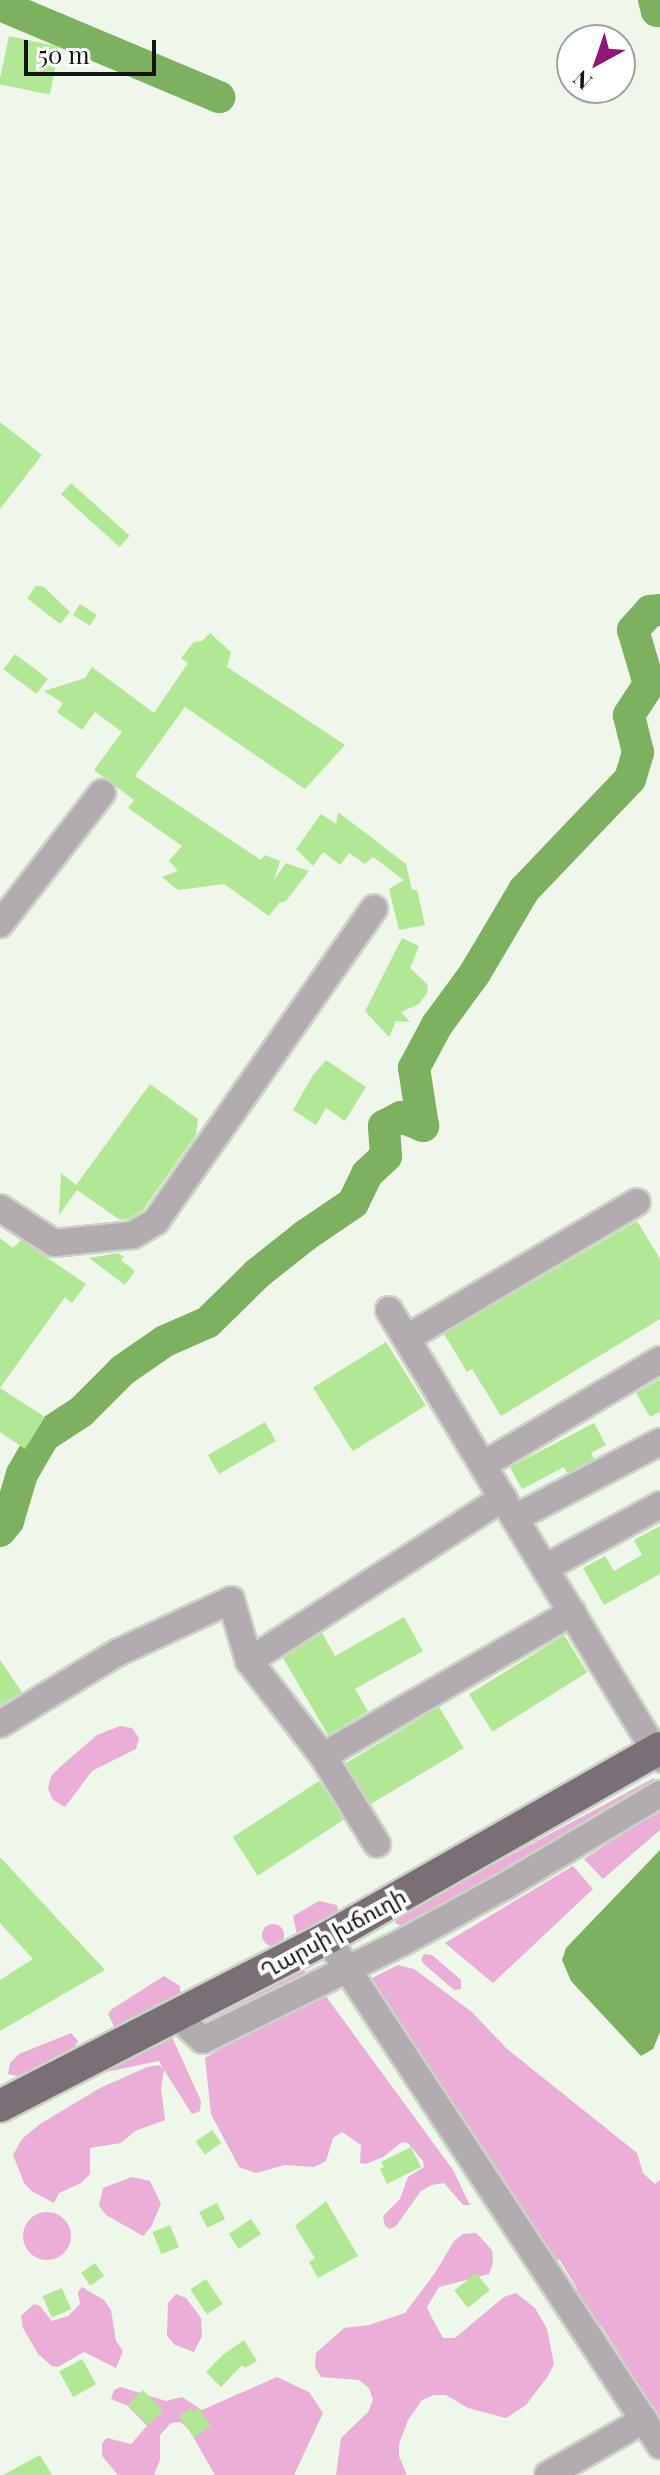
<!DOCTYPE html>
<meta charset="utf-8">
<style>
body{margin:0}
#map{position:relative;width:660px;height:2475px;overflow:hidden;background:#eef7e9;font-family:"Playfair Display","Noto Sans Armenian",serif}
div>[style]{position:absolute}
.green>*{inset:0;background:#eaaed7}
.round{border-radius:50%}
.water>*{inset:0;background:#7db05f}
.river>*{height:32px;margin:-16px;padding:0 16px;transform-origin:16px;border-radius:16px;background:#7db05f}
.building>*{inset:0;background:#b2e895;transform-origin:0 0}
.roads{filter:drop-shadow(2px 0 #cbd3c6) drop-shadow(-2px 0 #cbd3c6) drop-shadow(0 2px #cbd3c6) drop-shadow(0 -2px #cbd3c6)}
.minor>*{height:26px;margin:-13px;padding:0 13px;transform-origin:13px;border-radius:13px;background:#b2abaf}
.major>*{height:32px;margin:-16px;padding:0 16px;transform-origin:16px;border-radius:16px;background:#7b6f77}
span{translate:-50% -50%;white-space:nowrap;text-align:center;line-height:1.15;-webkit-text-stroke:8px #fff;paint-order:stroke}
.street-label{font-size:22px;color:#121511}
.north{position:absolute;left:556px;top:24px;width:80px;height:80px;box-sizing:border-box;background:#fff;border:2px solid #a0a1a0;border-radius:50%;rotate:220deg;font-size:22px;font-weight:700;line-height:32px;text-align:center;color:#121511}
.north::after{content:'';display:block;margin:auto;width:28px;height:36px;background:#8f1776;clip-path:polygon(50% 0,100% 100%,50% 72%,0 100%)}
.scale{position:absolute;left:24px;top:40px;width:132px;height:36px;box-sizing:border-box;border:4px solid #121511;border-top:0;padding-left:10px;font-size:24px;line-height:28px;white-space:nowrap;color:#121511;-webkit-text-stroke:6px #fff;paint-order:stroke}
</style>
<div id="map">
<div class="green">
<div style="clip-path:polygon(120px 1726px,132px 1728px,139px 1738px,136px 1749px,92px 1771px,65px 1807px,53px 1800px,48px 1789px,51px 1776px,60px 1767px,97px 1735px)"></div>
<div style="clip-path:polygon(654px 1778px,656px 1783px,509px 1865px,502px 1874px,403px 1927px,395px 1923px,397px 1916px)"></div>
<div style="clip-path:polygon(660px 1809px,660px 1830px,603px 1879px,584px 1859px)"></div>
<div style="clip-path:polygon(573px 1866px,593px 1889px,493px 1983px,445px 1943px)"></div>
<div style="clip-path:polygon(319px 1901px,337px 1905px,339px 1916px,314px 1939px,297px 1935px,293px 1916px)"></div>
<div class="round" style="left:262px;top:1924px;width:22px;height:22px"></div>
<div style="clip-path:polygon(424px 1954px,432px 1955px,461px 1980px,461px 1989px,454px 1990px,424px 1964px,421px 1960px)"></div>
<div style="clip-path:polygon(398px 1965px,414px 1969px,472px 2012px,507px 2049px,637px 2153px,643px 2173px,655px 2184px,660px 2180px,660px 2419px,601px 2325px,597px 2334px,567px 2283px,578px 2290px,559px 2259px,554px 2263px,532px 2225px,366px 1981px)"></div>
<div style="clip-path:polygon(296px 1970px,305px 1971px,305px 1975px,220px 2018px,218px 2015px,219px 2010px)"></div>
<div style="clip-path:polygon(164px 1976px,180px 1986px,181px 1998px,160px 2010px,141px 2015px,118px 2034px,108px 2014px,112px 2009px)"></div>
<div style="clip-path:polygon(325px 1995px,453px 2170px,470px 2205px,463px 2205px,444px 2183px,432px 2185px,421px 2191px,396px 2226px,390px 2229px,385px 2226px,383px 2216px,400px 2199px,408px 2177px,424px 2167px,423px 2161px,408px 2143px,402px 2142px,383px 2157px,366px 2164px,360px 2163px,361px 2145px,342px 2132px,333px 2138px,326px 2161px,314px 2167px,285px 2165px,256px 2173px,239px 2167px,211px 2114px,205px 2058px,310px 1996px)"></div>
<div style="clip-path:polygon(71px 2033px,78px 2041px,69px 2057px,26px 2078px,8px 2074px,10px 2063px,19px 2054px)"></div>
<div style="clip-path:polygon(172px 2037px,201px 2101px,200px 2111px,192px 2114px,164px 2070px,161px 2088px,165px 2120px,135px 2131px,121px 2143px,90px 2148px,90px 2174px,81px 2183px,59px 2193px,54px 2203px,33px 2192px,24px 2183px,13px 2155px,22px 2139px,40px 2124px,100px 2088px,147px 2067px,159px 2065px,163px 2069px,159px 2061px,106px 2072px)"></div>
<div style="clip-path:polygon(132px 2177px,150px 2181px,161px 2204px,151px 2227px,143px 2236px,106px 2215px,99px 2206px,103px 2188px)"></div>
<div class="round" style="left:23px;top:2212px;width:48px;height:48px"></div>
<div style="clip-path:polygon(476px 2233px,492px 2250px,493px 2263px,489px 2274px,439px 2287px,427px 2307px,432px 2318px,443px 2338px,455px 2338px,504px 2297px,516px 2293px,535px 2308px,547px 2329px,554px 2364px,548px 2376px,526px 2405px,506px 2418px,468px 2408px,446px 2395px,434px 2395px,422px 2400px,408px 2420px,399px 2444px,399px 2456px,407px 2475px,336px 2475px,341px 2438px,368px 2412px,373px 2400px,369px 2388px,359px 2380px,321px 2377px,315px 2367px,316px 2353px,344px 2328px,369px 2325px,405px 2313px,435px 2273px,454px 2241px,463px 2234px)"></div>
<div style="clip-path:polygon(82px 2287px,104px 2300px,111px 2310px,116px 2341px,123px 2351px,116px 2368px,84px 2352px,58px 2367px,52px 2366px,38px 2354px,23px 2328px,21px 2316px,34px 2304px,40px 2306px,52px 2321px,68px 2316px,80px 2304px,78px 2292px)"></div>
<div style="clip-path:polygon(176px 2294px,186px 2298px,201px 2318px,202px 2336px,194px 2352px,175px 2345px,167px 2336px,168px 2303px)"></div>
<div style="clip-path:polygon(277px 2377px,309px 2392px,323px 2413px,294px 2475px,215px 2475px,188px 2428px,180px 2422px,171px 2423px,160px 2435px,160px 2460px,154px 2475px,118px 2475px,102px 2456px,102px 2443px,107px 2438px,131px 2444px,147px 2426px,128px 2406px,111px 2399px,114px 2390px,121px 2387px,166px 2401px,182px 2397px,202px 2410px)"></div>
</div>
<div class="water">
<div style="clip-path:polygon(660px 1850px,660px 2032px,653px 2049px,641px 2056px,571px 1981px,562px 1960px,566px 1948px)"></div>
</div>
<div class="river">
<div style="left:654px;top:0;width:11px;rotate:75deg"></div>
<div style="left:657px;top:11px;width:3px;rotate:-18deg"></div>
<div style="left:0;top:5px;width:238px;rotate:22.8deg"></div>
<div style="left:0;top:1531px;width:13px;rotate:-51deg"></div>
<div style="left:8px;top:1521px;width:49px;rotate:-73.4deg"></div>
<div style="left:22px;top:1474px;width:44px;rotate:-59.9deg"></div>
<div style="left:44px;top:1436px;width:44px;rotate:-33deg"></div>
<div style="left:81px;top:1412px;width:59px;rotate:-45deg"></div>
<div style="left:123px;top:1370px;width:51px;rotate:-34.6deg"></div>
<div style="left:165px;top:1341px;width:47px;rotate:-23.8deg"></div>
<div style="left:208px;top:1322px;width:70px;rotate:-44.4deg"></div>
<div style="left:258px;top:1273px;width:61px;rotate:-38.4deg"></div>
<div style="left:306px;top:1235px;width:57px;rotate:-34.2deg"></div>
<div style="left:353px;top:1203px;width:32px;rotate:-64deg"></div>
<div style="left:367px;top:1174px;width:26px;rotate:-43deg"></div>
<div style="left:386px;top:1156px;width:30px;rotate:-94deg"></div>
<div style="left:384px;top:1126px;width:19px;rotate:-28deg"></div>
<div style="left:401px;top:1117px;width:24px;rotate:22deg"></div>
<div style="left:423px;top:1126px;width:59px;rotate:-98.8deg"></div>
<div style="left:414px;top:1068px;width:49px;rotate:-61.9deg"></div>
<div style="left:437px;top:1025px;width:64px;rotate:-53.8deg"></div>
<div style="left:475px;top:973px;width:96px;rotate:-59.4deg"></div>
<div style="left:524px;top:890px;width:153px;rotate:-46.3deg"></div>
<div style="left:630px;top:779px;width:28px;rotate:-73deg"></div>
<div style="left:638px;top:752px;width:38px;rotate:-104deg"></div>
<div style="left:629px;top:715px;width:37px;rotate:-57deg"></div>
<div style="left:649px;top:684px;width:56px;rotate:-106.5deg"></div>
<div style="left:633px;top:630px;width:25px;rotate:-48deg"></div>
<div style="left:650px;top:611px;width:10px;rotate:-6deg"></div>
</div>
<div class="building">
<div style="left:9px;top:36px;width:52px;height:49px;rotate:12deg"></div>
<div style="clip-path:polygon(0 422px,42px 455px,0 509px)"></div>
<div style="left:71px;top:483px;width:79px;height:15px;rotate:42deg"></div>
<div style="clip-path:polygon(36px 586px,43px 586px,70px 612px,60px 624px,27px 598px)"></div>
<div style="left:80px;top:604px;width:20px;height:13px;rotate:33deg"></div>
<div style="clip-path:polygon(210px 633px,231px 652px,227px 667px,345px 745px,305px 789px,185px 707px,135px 776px,261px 860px,265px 855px,280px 861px,274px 880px,286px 863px,309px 871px,286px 901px,279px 903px,269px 916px,224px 884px,178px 890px,162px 877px,178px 871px,169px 861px,182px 846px,128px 808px,134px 800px,94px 770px,122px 732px,95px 712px,82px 730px,57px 712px,63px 703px,44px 691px,85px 678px,92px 667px,154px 713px,188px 663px,181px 658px,194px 642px,202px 641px)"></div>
<div style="left:15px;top:654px;width:41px;height:19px;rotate:37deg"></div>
<div style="clip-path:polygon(338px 812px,406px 864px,412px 890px,417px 890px,425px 925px,399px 930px,389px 889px,404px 880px,373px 857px,365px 864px,349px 853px,340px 865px,323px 852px,313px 866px,296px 849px,321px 814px,336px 824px)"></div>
<div style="clip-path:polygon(402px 938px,419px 946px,410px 968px,428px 985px,427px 993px,419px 1004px,401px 1012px,410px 1022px,396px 1021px,389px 1037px,365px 1011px)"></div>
<div style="clip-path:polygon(326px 1060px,366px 1087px,345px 1121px,326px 1108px,316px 1125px,293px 1110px,313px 1075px)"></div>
<div style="clip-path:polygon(150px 1084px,198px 1119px,196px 1135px,143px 1210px,128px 1219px,120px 1220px,77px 1190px,59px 1215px,61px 1173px,76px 1185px)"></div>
<div style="clip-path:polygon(637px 1221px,660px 1259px,660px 1319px,501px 1416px,472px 1369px,467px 1372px,444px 1334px)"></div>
<div style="clip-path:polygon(0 1238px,13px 1248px,21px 1240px,86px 1284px,72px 1303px,65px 1297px,0 1388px)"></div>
<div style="clip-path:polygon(118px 1253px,124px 1257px,121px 1260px,135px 1271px,125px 1285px,89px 1258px)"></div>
<div style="left:386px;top:1342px;width:75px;height:86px;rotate:58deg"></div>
<div style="clip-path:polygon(660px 1379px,660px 1412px,650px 1417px,636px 1393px)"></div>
<div style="clip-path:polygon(0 1388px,45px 1417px,25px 1449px,0 1432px)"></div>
<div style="left:265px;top:1422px;width:22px;height:66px;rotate:60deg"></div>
<div style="clip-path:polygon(594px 1423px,606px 1445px,591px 1453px,594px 1459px,567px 1473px,564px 1467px,522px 1489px,510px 1467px)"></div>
<div style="clip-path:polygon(660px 1526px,660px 1574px,604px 1605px,583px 1568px,605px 1556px,614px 1571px,642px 1555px,634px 1540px)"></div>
<div style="clip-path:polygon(404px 1617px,423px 1651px,355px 1689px,368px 1711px,328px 1735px,283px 1658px,322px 1633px,335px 1656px)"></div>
<div style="left:564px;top:1635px;width:44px;height:112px;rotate:58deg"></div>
<div style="clip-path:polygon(0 1660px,22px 1692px,0 1705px)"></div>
<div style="left:439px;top:1707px;width:48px;height:109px;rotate:59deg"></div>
<div style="left:319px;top:1781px;width:46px;height:103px;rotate:57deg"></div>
<div style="clip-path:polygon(0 1857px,105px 1970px,0 2031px,0 1980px,33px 1959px,0 1923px)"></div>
<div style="left:212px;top:2130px;width:16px;height:20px;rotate:55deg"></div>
<div style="clip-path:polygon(411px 2147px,421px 2167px,387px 2184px,380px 2169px,384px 2167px,381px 2162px)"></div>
<div style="clip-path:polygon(326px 2201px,358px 2256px,318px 2278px,309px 2262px,315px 2258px,295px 2226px)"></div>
<div style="left:217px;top:2203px;width:18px;height:20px;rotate:63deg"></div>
<div style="left:251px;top:2219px;width:18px;height:27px;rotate:56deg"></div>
<div style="left:170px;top:2225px;width:24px;height:19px;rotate:68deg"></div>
<div style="left:95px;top:2263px;width:16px;height:17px;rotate:55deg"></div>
<div style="left:476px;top:2273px;width:22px;height:28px;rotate:51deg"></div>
<div style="left:206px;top:2279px;width:30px;height:19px;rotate:56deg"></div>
<div style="left:62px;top:2288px;width:23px;height:21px;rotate:67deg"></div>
<div style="clip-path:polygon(244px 2340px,257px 2361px,245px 2368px,242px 2365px,221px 2387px,206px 2372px,224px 2354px)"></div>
<div style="left:82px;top:2359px;width:29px;height:26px;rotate:61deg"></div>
<div style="left:143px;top:2390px;width:29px;height:21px;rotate:46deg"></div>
<div style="clip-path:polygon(191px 2408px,193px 2412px,198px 2408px,211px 2426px,194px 2438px,179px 2416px)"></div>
<div style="clip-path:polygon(40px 2455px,52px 2475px,3px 2475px)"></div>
</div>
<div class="roads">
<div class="minor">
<div style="left:0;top:924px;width:166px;rotate:-52.1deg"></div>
<div style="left:0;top:1208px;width:64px;rotate:32.9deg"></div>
<div style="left:54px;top:1243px;width:79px;rotate:-5.8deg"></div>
<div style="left:133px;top:1235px;width:27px;rotate:-31deg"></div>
<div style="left:156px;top:1221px;width:381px;rotate:-55.1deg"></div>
<div style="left:389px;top:1310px;width:524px;rotate:58.89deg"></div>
<div style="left:407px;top:1338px;width:267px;rotate:-30.6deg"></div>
<div style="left:483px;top:1465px;width:206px;rotate:-30.7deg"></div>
<div style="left:515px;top:1518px;width:164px;rotate:-27.7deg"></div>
<div style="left:545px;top:1568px;width:131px;rotate:-28.7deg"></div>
<div style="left:249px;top:1661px;width:302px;rotate:-32.7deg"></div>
<div style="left:0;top:1724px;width:137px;rotate:-31.3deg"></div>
<div style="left:117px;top:1653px;width:126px;rotate:-24.9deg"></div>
<div style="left:231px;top:1600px;width:64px;rotate:73.6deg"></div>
<div style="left:249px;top:1661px;width:120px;rotate:52.1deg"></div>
<div style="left:323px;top:1756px;width:103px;rotate:58.5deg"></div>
<div style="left:323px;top:1756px;width:288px;rotate:-30deg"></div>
<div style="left:327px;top:1938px;width:607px;rotate:56.7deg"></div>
<div style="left:177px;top:2016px;width:35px;rotate:43deg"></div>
<div style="left:203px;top:2040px;width:223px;rotate:-26.1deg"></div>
<div style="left:403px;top:1942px;width:116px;rotate:-28.8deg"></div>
<div style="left:505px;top:1886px;width:180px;rotate:-30.7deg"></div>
<div style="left:548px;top:2475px;width:111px;rotate:-29.8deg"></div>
</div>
<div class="major">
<div style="left:0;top:2106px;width:368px;rotate:-27.2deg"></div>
<div style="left:327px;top:1938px;width:383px;rotate:-29.7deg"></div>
</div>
</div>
<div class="street-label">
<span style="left:333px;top:1933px;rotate:-29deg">Ղարսի խճուղի</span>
</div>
<div class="north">N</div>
<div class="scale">50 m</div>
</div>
